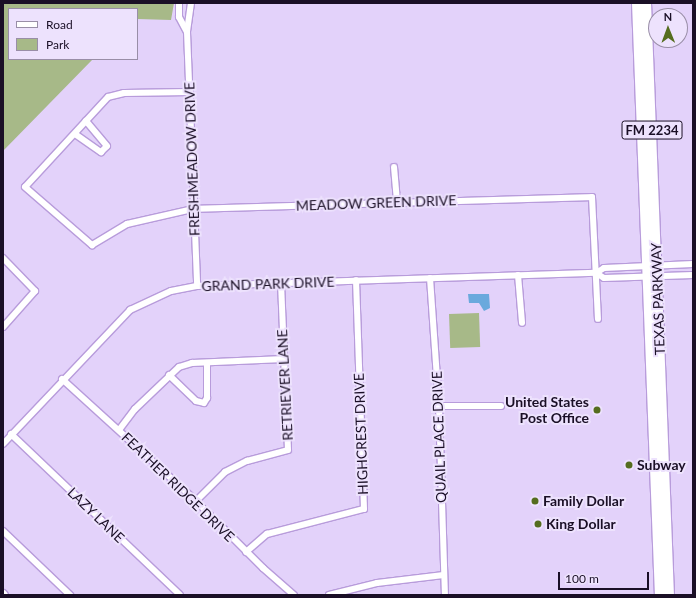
<!DOCTYPE html>
<style>
body{margin:0}
#map{position:relative;width:696px;height:598px;overflow:hidden;background:#e3d2fa;font-family:Lato,sans-serif}
div>[style]{position:absolute}
.green>*{inset:0;background:#a7b988;transform-origin:0 0}
.water>*{inset:0;background:#6aa9dd}
.roads{filter:drop-shadow(1px 0 #b89cdb) drop-shadow(-1px 0 #b89cdb) drop-shadow(0 1px #b89cdb) drop-shadow(0 -1px #b89cdb)}
.minor>*{height:6px;margin:-3px;padding:0 3px;transform-origin:3px;border-radius:3px;background:#fff}
.tertiary>*{height:8px;margin:-4px;padding:0 4px;transform-origin:4px;border-radius:4px;background:#fff}
.primary>*{height:10px;margin:-5px;padding:0 5px;transform-origin:5px;border-radius:5px;background:#fff}
.dots>*{width:11px;height:11px;translate:-50% -50%;box-sizing:border-box;border:2px solid #ede2fd;border-radius:50%}
span{translate:-50% -50%;white-space:nowrap;text-align:center;line-height:1.15;-webkit-text-stroke:4px #ede2fd;paint-order:stroke}
.shield-label span{padding:1px 3px;background:#ede2fd;border:1px solid;border-radius:3px;-webkit-text-stroke-width:0}
.shield-label{font-size:13px;color:#1a0f26;font-weight:700}
.street-label{font-size:14px;color:#1a0f26}
.poi-label{font-size:14px;color:#1a0f26;font-weight:700}
.right{translate:-100% -50%;text-align:right}
.left{translate:0 -50%;text-align:left}
.frame{position:absolute;inset:0;border:4px solid #1a0f26;pointer-events:none}
.legend{position:absolute;left:8px;top:8px;width:130px;height:52px;box-sizing:border-box;background:#ede2fd;border:1px solid #998ea7;margin:0;padding:5px 7px;list-style:none;font-size:12px;color:#1a0f26}
.legend li{display:flex;align-items:center;gap:8px;height:20px}
.legend b{width:20px;border:1px solid #998ea7}
.north{position:absolute;left:648px;top:8px;width:40px;height:40px;box-sizing:border-box;background:#ede2fd;border:1px solid #998ea7;border-radius:50%;rotate:359deg;font-size:11px;font-weight:700;line-height:16px;text-align:center;color:#1a0f26}
.north::after{content:'';display:block;margin:auto;width:14px;height:18px;background:#556d1f;clip-path:polygon(50% 0,100% 100%,50% 72%,0 100%)}
.scale{position:absolute;left:558px;top:572px;width:91px;height:18px;box-sizing:border-box;border:2px solid #1a0f26;border-top:0;padding-left:5px;font-size:12px;line-height:14px;white-space:nowrap;color:#1a0f26;-webkit-text-stroke:3px #ede2fd;paint-order:stroke}
</style>
<div id="map">
<div class="green">
<div style="clip-path:polygon(3px 3px,174px 3px,171px 20px,137px 19px,137px 9px,9px 9px,9px 59px,93px 59px,3px 151px)"></div>
<div style="left:479px;top:313px;width:34px;height:30px;rotate:88deg"></div>
</div>
<div class="water">
<div style="clip-path:polygon(468px 294px,489px 294px,490px 308px,484px 311px,479px 303px,469px 303px)"></div>
</div>
<div class="roads">
<div class="minor">
<div style="left:179px;top:3px;width:14px;rotate:90deg"></div>
<div style="left:179px;top:17px;width:17px;rotate:62deg"></div>
<div style="left:191px;top:3px;width:29px;rotate:98deg"></div>
<div style="left:187px;top:32px;width:254px;rotate:87.7deg"></div>
<div style="left:190px;top:92px;width:66px;rotate:179.1deg"></div>
<div style="left:124px;top:93px;width:16px;rotate:166deg"></div>
<div style="left:108px;top:97px;width:122px;rotate:132.7deg"></div>
<div style="left:25px;top:187px;width:89px;rotate:40.9deg"></div>
<div style="left:92px;top:245px;width:41px;rotate:-31deg"></div>
<div style="left:127px;top:224px;width:68px;rotate:-12.8deg"></div>
<div style="left:193px;top:209px;width:399px;rotate:-1.7deg"></div>
<div style="left:592px;top:197px;width:122px;rotate:87.2deg"></div>
<div style="left:75px;top:134px;width:32px;rotate:35deg"></div>
<div style="left:101px;top:152px;width:8px;rotate:-45deg"></div>
<div style="left:107px;top:146px;width:33px;rotate:-130deg"></div>
<div style="left:394px;top:167px;width:35px;rotate:85deg"></div>
<div style="left:3px;top:258px;width:46px;rotate:45.9deg"></div>
<div style="left:35px;top:291px;width:48px;rotate:131.6deg"></div>
<div style="left:596px;top:273px;width:9px;rotate:32deg"></div>
<div style="left:604px;top:278px;width:89px;rotate:-1.9deg"></div>
<div style="left:518px;top:275px;width:48px;rotate:85.2deg"></div>
<div style="left:430px;top:278px;width:128px;rotate:86deg"></div>
<div style="left:439px;top:406px;width:189px;rotate:88.2deg"></div>
<div style="left:169px;top:375px;width:37px;rotate:44deg"></div>
<div style="left:196px;top:401px;width:8px;rotate:14deg"></div>
<div style="left:204px;top:403px;width:6px;rotate:-59deg"></div>
<div style="left:207px;top:398px;width:35px;rotate:-90deg"></div>
<div style="left:62px;top:379px;width:181px;rotate:42.3deg"></div>
<div style="left:196px;top:501px;width:95px;rotate:45deg"></div>
<div style="left:263px;top:568px;width:41px;rotate:41.1deg"></div>
<div style="left:439px;top:406px;width:62px"></div>
<div style="left:119px;top:430px;width:26px;rotate:-53deg"></div>
<div style="left:135px;top:409px;width:61px;rotate:-43.7deg"></div>
<div style="left:179px;top:367px;width:14px;rotate:-17deg"></div>
<div style="left:192px;top:363px;width:92px;rotate:-2.5deg"></div>
<div style="left:11px;top:434px;width:233px;rotate:43.6deg"></div>
<div style="left:3px;top:444px;width:185px;rotate:-46.5deg"></div>
<div style="left:130px;top:310px;width:45px;rotate:-24.9deg"></div>
<div style="left:171px;top:291px;width:26px;rotate:-11deg"></div>
<div style="left:197px;top:286px;width:399px;rotate:-1.9deg"></div>
<div style="left:596px;top:273px;width:9px;rotate:-32deg"></div>
<div style="left:604px;top:268px;width:89px;rotate:-2.6deg"></div>
<div style="left:196px;top:501px;width:41px;rotate:-45deg"></div>
<div style="left:225px;top:472px;width:25px;rotate:-27deg"></div>
<div style="left:247px;top:461px;width:42px;rotate:-15deg"></div>
<div style="left:288px;top:450px;width:166px;rotate:-92.4deg"></div>
<div style="left:3px;top:531px;width:93px;rotate:43.7deg"></div>
<div style="left:246px;top:552px;width:28px;rotate:-41deg"></div>
<div style="left:267px;top:534px;width:100px;rotate:-14.5deg"></div>
<div style="left:364px;top:509px;width:229px;rotate:-92deg"></div>
<div style="left:329px;top:595px;width:49px;rotate:-14deg"></div>
<div style="left:377px;top:583px;width:67px;rotate:-6.8deg"></div>
</div>
<div class="tertiary">
<div style="left:3px;top:594px;width:1px;rotate:45deg"></div>
</div>
<div class="primary">
<div style="left:637px;top:3px;width:592px;rotate:87.78deg"></div>
<div style="left:646px;top:3px;width:592px;rotate:87.78deg"></div>
</div>
</div>
<div class="dots">
<div style="left:597px;top:410px;background:#556d1f"></div>
<div style="left:629px;top:465px;background:#556d1f"></div>
<div style="left:535px;top:501px;background:#556d1f"></div>
<div style="left:538px;top:524px;background:#556d1f"></div>
</div>
<div class="shield-label">
<span style="left:652px;top:130px">FM 2234</span>
</div>
<div class="street-label">
<span style="left:192px;top:159px;rotate:-92deg">FRESHMEADOW DRIVE</span>
<span style="left:376px;top:203px;rotate:-2deg">MEADOW GREEN DRIVE</span>
<span style="left:268px;top:284px;rotate:-2deg">GRAND PARK DRIVE</span>
<span style="left:658px;top:299px;rotate:-92deg">TEXAS PARKWAY</span>
<span style="left:285px;top:385px;rotate:-93deg">RETRIEVER LANE</span>
<span style="left:361px;top:434px;rotate:-92deg">HIGHCREST DRIVE</span>
<span style="left:439px;top:437px;rotate:-92deg">QUAIL PLACE DRIVE</span>
<span style="left:178px;top:487px;rotate:44deg">FEATHER RIDGE DRIVE</span>
<span style="left:96px;top:515px;rotate:44deg">LAZY LANE</span>
</div>
<div class="poi-label">
<span class="right" style="left:589px;top:410px">United States<br>Post Office</span>
<span class="left" style="left:637px;top:465px">Subway</span>
<span class="left" style="left:543px;top:501px">Family Dollar</span>
<span class="left" style="left:546px;top:524px">King Dollar</span>
</div>
<div class="frame"></div>
<ul class="legend">
<li><b style="height:5px;background:#fff"></b>Road</li>
<li><b style="height:11px;background:#a7b988"></b>Park</li>
</ul>
<div class="north">N</div>
<div class="scale">100 m</div>
</div>
